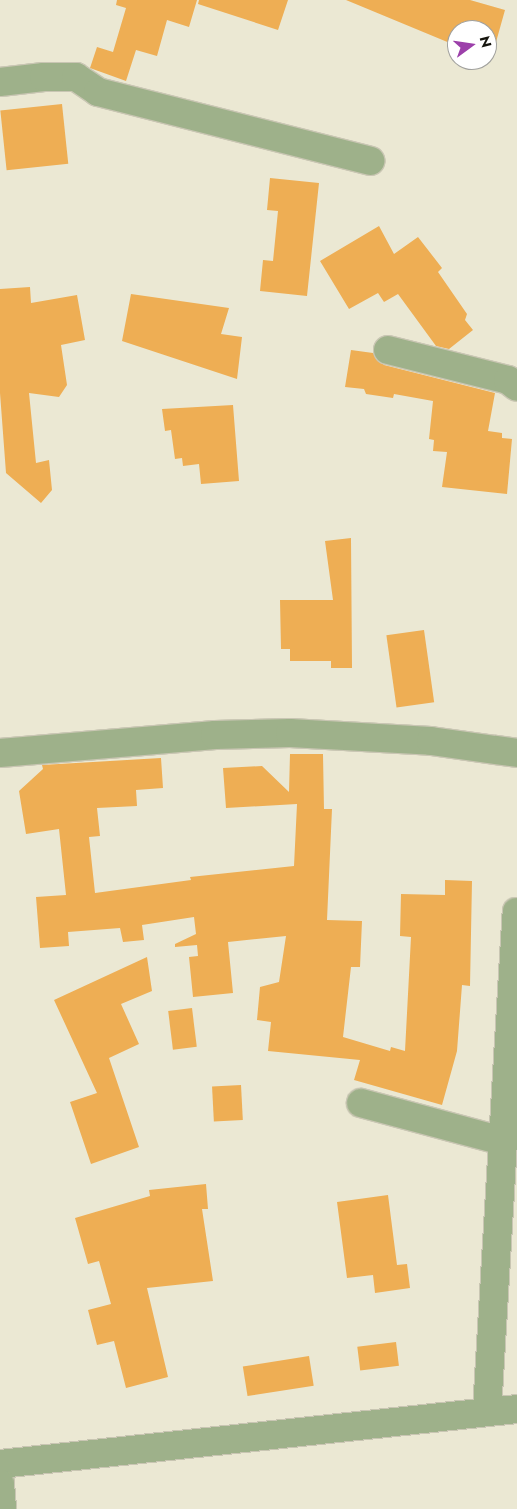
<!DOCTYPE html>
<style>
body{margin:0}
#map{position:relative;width:517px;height:1509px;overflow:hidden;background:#ebe8d3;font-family:Jost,sans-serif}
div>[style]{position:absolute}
.building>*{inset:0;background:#eeae54;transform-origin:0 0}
.roads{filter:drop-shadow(1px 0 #c9c6b3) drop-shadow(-1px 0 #c9c6b3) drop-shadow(0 1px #c9c6b3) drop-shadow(0 -1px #c9c6b3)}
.minor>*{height:28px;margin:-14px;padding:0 14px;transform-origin:14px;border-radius:14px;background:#9eb18a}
.tertiary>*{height:28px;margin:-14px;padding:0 14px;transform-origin:14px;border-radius:14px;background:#9eb18a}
span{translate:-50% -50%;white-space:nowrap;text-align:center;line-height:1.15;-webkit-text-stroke:4px #fff;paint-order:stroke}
.north{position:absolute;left:447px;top:20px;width:50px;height:50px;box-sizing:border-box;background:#fff;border:1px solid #a1a19e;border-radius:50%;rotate:76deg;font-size:14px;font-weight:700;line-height:20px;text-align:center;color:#15140d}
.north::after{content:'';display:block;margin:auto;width:18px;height:22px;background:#9c40aa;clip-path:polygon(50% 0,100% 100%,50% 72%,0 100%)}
</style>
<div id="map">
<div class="building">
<div style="clip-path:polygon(117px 0,197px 0,189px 27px,167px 20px,157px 56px,136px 50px,126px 81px,90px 68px,97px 47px,113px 52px,126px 8px,116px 5px)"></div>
<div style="clip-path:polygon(199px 0,288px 0,278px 30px,198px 4px)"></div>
<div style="clip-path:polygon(346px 0,470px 0,505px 10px,491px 60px,487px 59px,487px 30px,457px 30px,457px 46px)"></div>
<div style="left:62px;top:104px;width:60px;height:62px;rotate:84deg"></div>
<div style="clip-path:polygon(270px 178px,319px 183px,307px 296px,260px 291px,263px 260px,273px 261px,278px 211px,267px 210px)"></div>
<div style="clip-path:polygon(379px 226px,394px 254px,418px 237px,442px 268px,438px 272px,467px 314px,465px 320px,473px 330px,449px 349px,436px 346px,398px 294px,384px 302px,378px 293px,349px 309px,320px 261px)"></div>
<div style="clip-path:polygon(30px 287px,31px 303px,77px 295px,85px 340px,61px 345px,67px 385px,59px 397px,29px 393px,36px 463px,49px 460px,52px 490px,41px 503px,6px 473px,0 393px,0 289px)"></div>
<div style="clip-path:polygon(131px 294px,229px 308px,221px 334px,242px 337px,237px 379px,122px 341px)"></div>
<div style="clip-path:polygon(351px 350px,373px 353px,384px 365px,495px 393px,488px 431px,502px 433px,502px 438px,512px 439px,507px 494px,442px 487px,447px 452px,433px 451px,434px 440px,429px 439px,433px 401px,394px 394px,393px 398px,366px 394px,364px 389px,345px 387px)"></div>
<div style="clip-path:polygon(233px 405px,239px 481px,201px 484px,199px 464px,183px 466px,182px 458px,175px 459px,171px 430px,165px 431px,162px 409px)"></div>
<div style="clip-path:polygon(351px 538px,352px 668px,331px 668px,331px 661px,290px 661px,290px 649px,281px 649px,280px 600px,333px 600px,325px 541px)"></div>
<div style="left:424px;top:630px;width:73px;height:38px;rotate:82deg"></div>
<div style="clip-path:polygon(290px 754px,323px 754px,324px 809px,332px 809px,327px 920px,362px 921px,360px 967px,351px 967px,343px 1037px,390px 1051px,391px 1047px,405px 1051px,411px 937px,400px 936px,401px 894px,445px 895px,445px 880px,472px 881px,470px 986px,462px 985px,457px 1051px,442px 1105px,354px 1080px,360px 1060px,268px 1051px,271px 1022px,257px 1020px,260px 987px,279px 982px,286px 936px,228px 942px,233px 993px,193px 997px,189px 957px,198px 956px,197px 945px,175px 947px,175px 944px,196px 934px,194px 917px,142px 925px,144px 940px,123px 942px,120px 928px,68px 932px,69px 946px,40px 948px,36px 897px,66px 895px,59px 829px,26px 834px,19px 791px,43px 769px,42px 765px,161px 758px,163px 788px,136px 790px,137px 806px,97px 808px,100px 836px,89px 837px,95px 893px,191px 880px,190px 877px,294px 866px,297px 804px,226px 808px,223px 768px,262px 766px,289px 792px)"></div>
<div style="clip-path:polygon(147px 957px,152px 991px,121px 1004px,139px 1044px,109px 1058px,139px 1147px,91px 1164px,70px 1102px,97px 1093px,54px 1000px)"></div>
<div style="left:192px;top:1008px;width:39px;height:24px;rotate:83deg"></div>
<div style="left:241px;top:1085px;width:35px;height:29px;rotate:87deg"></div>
<div style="clip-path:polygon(206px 1184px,208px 1209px,202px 1209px,213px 1281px,147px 1288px,168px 1377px,126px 1388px,114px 1341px,97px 1345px,88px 1310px,111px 1304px,99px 1261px,88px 1264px,75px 1218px,150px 1196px,149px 1190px)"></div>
<div style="clip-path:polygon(388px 1195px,397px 1265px,407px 1264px,410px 1288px,375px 1293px,373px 1275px,347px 1278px,337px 1202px)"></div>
<div style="left:396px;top:1342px;width:24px;height:39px;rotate:83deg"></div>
<div style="left:309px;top:1356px;width:30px;height:67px;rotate:81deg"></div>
</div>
<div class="roads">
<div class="minor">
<div style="left:0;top:82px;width:44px;rotate:-6.5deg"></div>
<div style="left:44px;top:77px;width:32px"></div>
<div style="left:76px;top:77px;width:27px;rotate:34deg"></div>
<div style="left:98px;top:92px;width:281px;rotate:14.2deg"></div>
<div style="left:388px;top:350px;width:124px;rotate:14deg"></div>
<div style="left:508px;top:380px;width:11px;rotate:38deg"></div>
<div style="left:0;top:753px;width:216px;rotate:-4.8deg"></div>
<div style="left:215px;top:735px;width:75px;rotate:-1.5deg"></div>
<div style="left:290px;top:733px;width:141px;rotate:3.2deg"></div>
<div style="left:431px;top:741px;width:87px;rotate:7.9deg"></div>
<div style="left:361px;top:1103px;width:147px;rotate:15deg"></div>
<div style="left:487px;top:1411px;width:500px;rotate:-86.6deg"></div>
<div style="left:0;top:1464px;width:520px;rotate:-6.07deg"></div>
</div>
<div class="tertiary">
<div style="left:0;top:1484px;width:25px;rotate:85deg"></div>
</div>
</div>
<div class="north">N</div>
</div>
